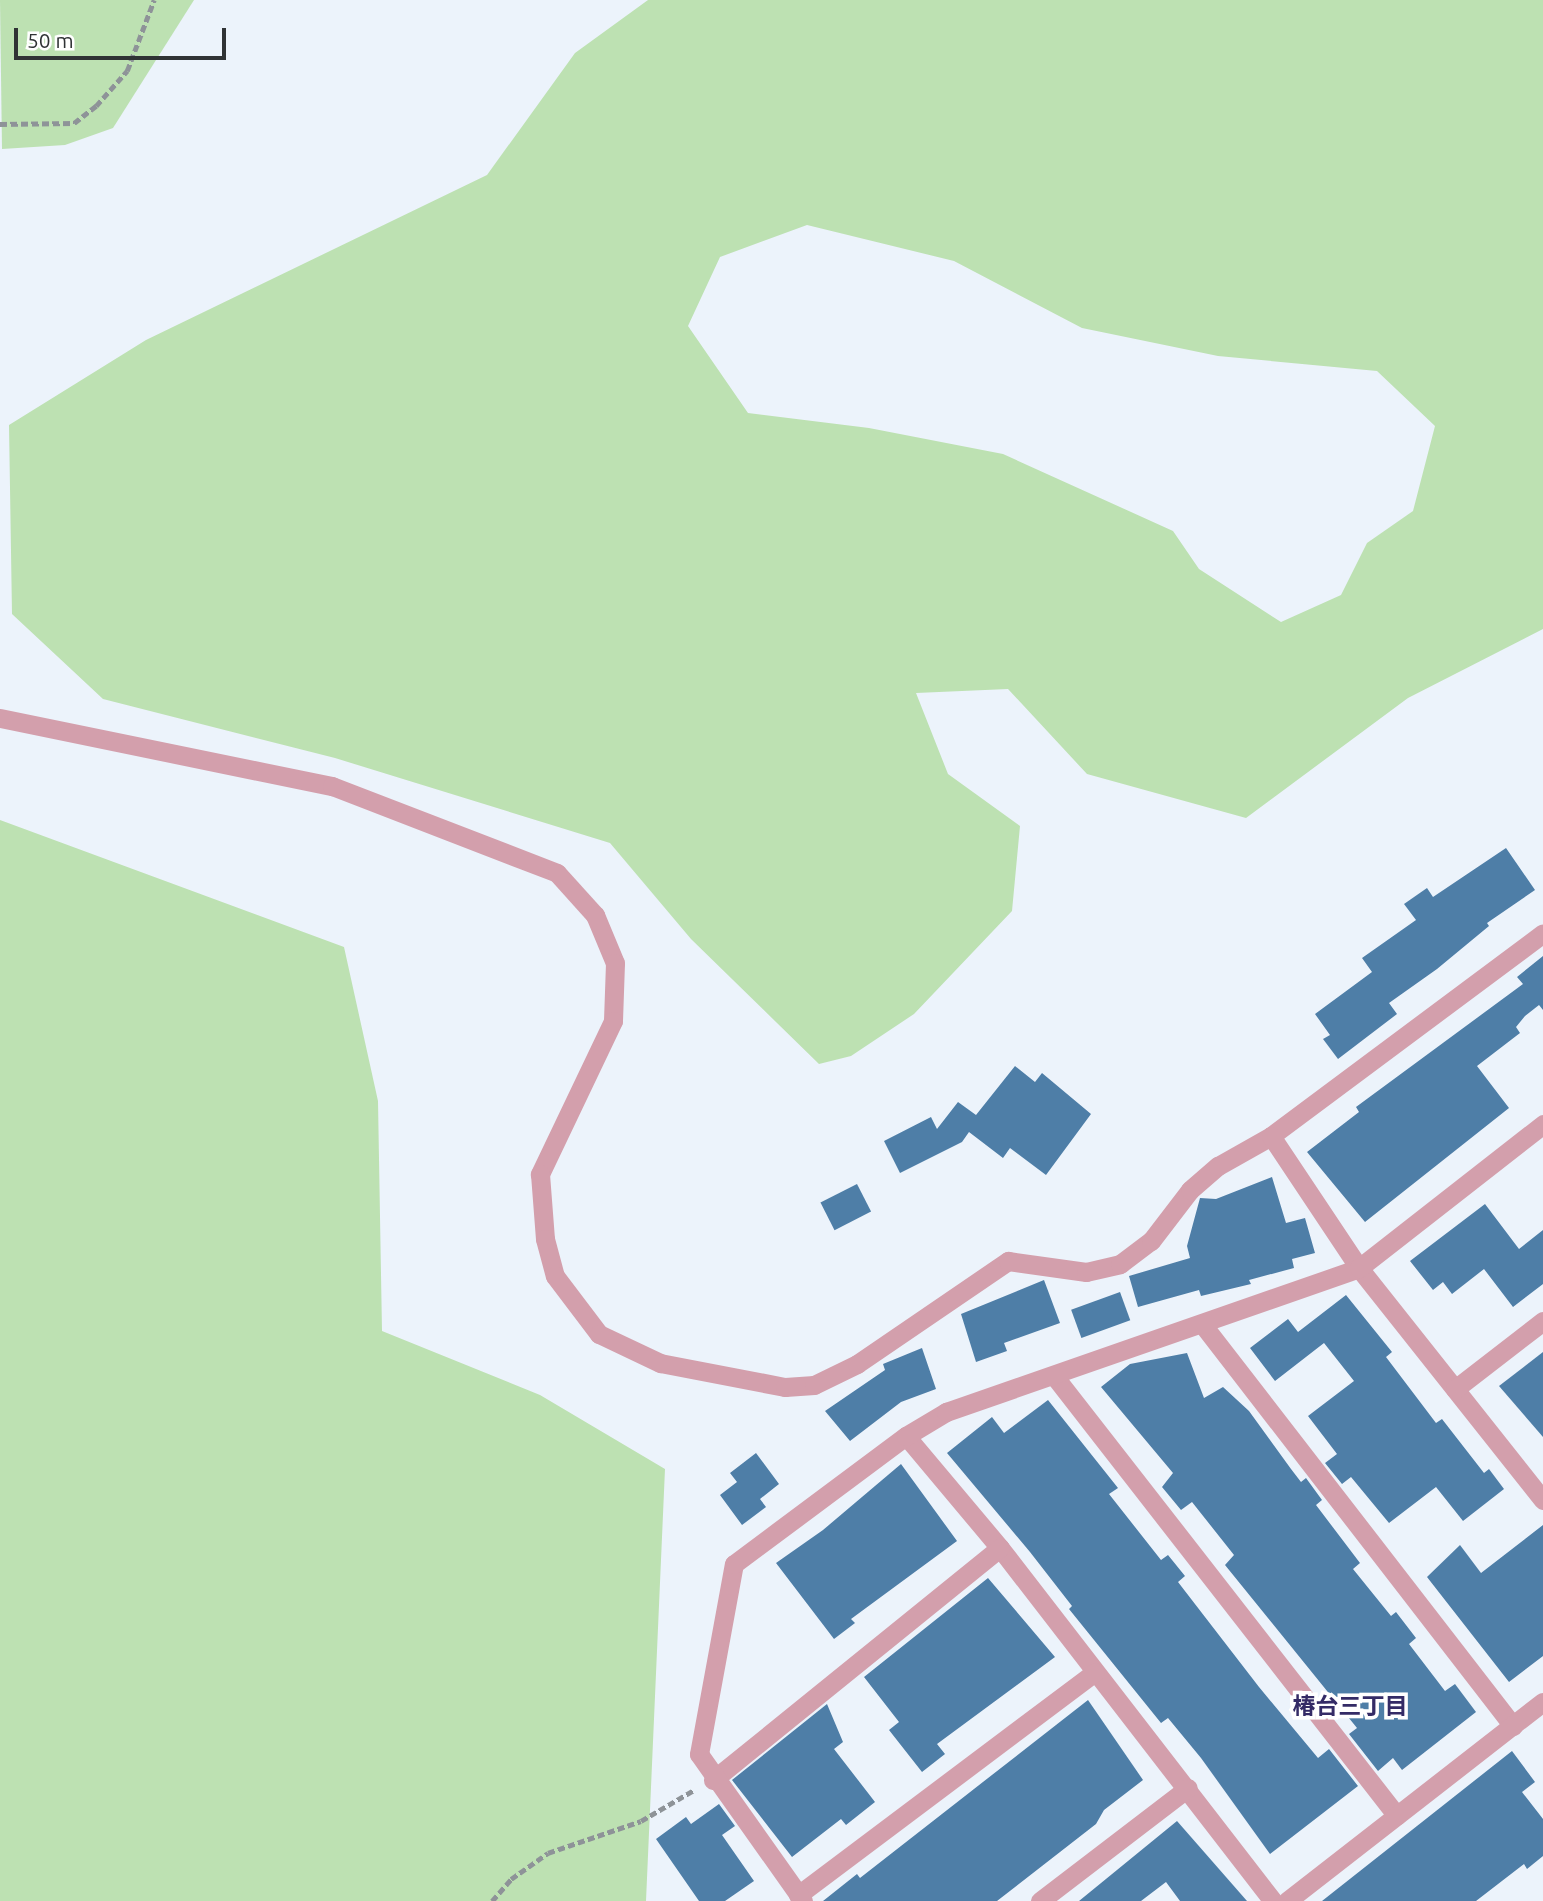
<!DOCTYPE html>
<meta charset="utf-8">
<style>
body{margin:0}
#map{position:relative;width:1543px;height:1901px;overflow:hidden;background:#ecf3fb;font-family:Ubuntu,"Noto Sans JP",sans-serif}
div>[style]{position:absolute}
.green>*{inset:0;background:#bde1b2}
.building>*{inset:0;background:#4e7ea7;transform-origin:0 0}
.path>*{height:4.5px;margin-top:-2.25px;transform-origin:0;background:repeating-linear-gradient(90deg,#8e9398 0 7px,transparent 0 10.5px)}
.minor>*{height:19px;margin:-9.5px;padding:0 9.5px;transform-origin:9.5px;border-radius:9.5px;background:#d39fac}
span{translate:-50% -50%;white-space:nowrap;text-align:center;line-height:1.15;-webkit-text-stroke:7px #fff;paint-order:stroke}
.neighbourhood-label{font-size:23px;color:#342b66;font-weight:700}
.scale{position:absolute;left:14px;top:28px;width:212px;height:32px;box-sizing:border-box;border:4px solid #303335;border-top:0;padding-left:9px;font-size:21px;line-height:24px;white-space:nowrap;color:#303335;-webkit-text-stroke:5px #fff;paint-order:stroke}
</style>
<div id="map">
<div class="green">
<div style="clip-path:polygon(0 0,194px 0,113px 128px,65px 145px,2px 149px)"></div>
<div style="clip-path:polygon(evenodd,648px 0,1543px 0,1543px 629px,1408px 698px,1246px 818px,1087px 774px,1008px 689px,916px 693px,948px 774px,1020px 826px,1012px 911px,914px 1014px,851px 1056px,819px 1064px,691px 939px,610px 843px,335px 758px,103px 699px,12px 614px,9px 425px,146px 340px,487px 175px,575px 53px,648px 0,807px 225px,954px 261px,1082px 328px,1218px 356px,1377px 371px,1435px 426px,1413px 511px,1367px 543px,1341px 595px,1281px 622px,1199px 569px,1173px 531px,1003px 454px,869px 428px,748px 413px,688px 326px,720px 257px,807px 225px)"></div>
<div style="clip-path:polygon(0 820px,344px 947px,378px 1101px,382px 1331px,540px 1395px,665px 1469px,646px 1901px,0 1901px)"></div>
</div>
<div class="building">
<div style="clip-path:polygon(1506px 848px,1535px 890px,1487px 923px,1489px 926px,1437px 969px,1389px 1003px,1397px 1014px,1338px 1059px,1323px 1039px,1330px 1035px,1315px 1014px,1372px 972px,1362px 958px,1416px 920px,1404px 904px,1427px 888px,1433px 897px)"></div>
<div style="clip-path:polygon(1543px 956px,1543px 1010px,1539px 1005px,1525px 1016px,1516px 1027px,1520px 1033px,1477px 1066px,1509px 1108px,1365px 1222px,1307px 1152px,1359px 1112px,1356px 1107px,1523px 984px,1517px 977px)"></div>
<div style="clip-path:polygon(1015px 1066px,1035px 1082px,1042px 1073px,1091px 1114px,1046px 1175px,1010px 1148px,1003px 1158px,969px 1132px,962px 1142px,900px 1173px,884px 1141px,931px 1117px,937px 1129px,958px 1102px,976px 1115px)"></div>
<div style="clip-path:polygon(1272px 1177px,1286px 1223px,1305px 1218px,1315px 1253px,1292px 1259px,1294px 1268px,1249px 1280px,1251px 1284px,1201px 1296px,1199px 1290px,1138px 1307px,1129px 1276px,1190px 1258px,1187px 1246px,1200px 1198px,1216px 1199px)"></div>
<div style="left:857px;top:1184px;width:31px;height:41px;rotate:63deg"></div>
<div style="clip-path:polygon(1485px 1204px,1519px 1249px,1543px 1230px,1543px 1284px,1513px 1307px,1484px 1269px,1452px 1294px,1443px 1282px,1433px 1290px,1410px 1261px)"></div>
<div style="clip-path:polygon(1044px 1280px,1060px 1323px,1004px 1343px,1007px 1351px,976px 1362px,961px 1314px)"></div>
<div style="left:1120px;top:1292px;width:30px;height:52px;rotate:70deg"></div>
<div style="clip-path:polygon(1346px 1295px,1392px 1352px,1386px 1357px,1436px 1423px,1442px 1419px,1484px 1473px,1489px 1469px,1504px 1489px,1463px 1521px,1436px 1487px,1389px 1523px,1351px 1477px,1342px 1484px,1325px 1463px,1337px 1454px,1308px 1416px,1354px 1381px,1324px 1343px,1275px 1381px,1250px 1348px,1288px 1319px,1298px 1332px)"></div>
<div style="clip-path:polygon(922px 1348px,936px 1389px,901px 1402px,850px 1441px,825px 1411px,885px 1370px,883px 1364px)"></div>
<div style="clip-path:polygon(1543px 1352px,1543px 1437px,1499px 1386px)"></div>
<div style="clip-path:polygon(1187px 1353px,1204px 1398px,1223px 1387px,1249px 1411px,1291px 1469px,1301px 1482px,1306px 1478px,1322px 1500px,1316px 1505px,1360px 1563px,1353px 1569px,1391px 1616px,1396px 1612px,1416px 1638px,1409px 1644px,1445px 1691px,1455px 1684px,1476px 1712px,1402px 1770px,1393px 1758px,1378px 1771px,1349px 1734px,1357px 1728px,1225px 1565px,1234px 1555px,1192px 1502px,1181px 1510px,1162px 1487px,1173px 1473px,1101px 1387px,1130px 1364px)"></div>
<div style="clip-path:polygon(1048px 1400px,1118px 1488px,1109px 1494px,1161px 1560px,1168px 1555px,1185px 1576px,1178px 1582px,1259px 1687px,1318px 1758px,1329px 1749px,1358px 1786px,1270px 1854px,1201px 1758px,1168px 1718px,1161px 1723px,1069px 1609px,1072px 1606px,1030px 1552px,947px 1453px,992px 1417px,1004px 1433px)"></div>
<div style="clip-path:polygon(756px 1453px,779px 1484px,760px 1499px,766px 1507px,742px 1525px,720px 1495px,737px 1482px,730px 1473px)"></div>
<div style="clip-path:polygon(901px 1464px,957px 1541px,851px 1619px,855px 1623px,834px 1639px,776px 1563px,823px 1530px)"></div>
<div style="clip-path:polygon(1543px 1525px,1543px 1656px,1509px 1682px,1427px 1577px,1460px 1545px,1481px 1573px)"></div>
<div style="clip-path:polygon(988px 1578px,1055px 1657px,937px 1744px,945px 1754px,922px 1772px,889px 1730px,899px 1722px,864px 1677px)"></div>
<div style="clip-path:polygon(1088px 1700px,1143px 1780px,1104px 1810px,1096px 1824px,997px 1901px,823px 1901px,857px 1874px,860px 1878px)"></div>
<div style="clip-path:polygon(827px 1704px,843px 1742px,834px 1749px,875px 1802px,846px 1825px,841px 1819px,792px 1857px,732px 1780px)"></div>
<div style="clip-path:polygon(1512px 1751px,1535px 1782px,1522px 1792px,1543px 1819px,1543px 1856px,1527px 1869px,1524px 1864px,1476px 1901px,1322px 1901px)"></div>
<div style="clip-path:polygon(719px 1804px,735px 1826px,722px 1835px,754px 1881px,725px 1901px,699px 1901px,656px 1839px,686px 1817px,691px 1824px)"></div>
<div style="clip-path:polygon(1177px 1821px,1247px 1901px,1180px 1901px,1166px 1882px,1141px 1901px,1079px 1901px)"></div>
</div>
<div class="path">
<div style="left:0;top:124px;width:74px;rotate:-0.8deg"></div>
<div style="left:74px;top:123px;width:28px;rotate:-38deg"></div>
<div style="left:96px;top:106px;width:47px;rotate:-48.5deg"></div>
<div style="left:127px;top:71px;width:76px;rotate:-69.2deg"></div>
<div style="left:492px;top:1901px;width:29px;rotate:-49deg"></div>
<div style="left:511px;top:1879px;width:45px;rotate:-35.1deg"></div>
<div style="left:548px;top:1853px;width:98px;rotate:-19deg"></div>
<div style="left:641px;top:1821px;width:61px;rotate:-30.3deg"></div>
</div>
<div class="minor">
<div style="left:0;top:718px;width:339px;rotate:11.6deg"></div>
<div style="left:332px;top:786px;width:241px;rotate:21.1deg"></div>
<div style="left:557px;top:873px;width:57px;rotate:47.9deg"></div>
<div style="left:595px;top:915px;width:52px;rotate:67.4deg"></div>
<div style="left:615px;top:963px;width:58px;rotate:92deg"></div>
<div style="left:613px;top:1021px;width:170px;rotate:115.5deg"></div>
<div style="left:540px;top:1174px;width:65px;rotate:85.6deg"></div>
<div style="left:545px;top:1239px;width:38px;rotate:75deg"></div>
<div style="left:555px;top:1276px;width:73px;rotate:52.8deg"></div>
<div style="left:599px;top:1334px;width:68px;rotate:25.4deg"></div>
<div style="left:660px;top:1363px;width:127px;rotate:10.9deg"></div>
<div style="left:785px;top:1387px;width:29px;rotate:-4deg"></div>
<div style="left:814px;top:1385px;width:48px;rotate:-26deg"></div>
<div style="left:857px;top:1364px;width:183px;rotate:-34.3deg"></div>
<div style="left:1008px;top:1261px;width:79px;rotate:8deg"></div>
<div style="left:1086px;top:1272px;width:35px;rotate:-13deg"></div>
<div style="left:1120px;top:1264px;width:39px;rotate:-37deg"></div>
<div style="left:1151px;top:1241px;width:64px;rotate:-52.6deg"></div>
<div style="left:1190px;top:1190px;width:37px;rotate:-41deg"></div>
<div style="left:1218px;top:1166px;width:61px;rotate:-29.5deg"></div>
<div style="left:1271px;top:1136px;width:339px;rotate:-36.7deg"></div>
<div style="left:1271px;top:1136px;width:159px;rotate:56.3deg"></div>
<div style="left:1359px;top:1268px;width:296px;rotate:51.6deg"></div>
<div style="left:1203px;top:1325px;width:507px;rotate:52.29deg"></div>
<div style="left:1055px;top:1377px;width:556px;rotate:52.08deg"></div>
<div style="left:1455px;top:1389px;width:111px;rotate:-37.7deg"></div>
<div style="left:906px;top:1436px;width:146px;rotate:50deg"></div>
<div style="left:1000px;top:1548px;width:446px;rotate:52.3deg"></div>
<div style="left:713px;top:1780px;width:369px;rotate:-39deg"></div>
<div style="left:798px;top:1895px;width:371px;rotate:-36.9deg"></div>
<div style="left:803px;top:1901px;width:180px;rotate:-125.3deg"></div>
<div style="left:699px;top:1754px;width:193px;rotate:-79.6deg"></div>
<div style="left:734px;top:1564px;width:214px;rotate:-36.7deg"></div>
<div style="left:906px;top:1436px;width:47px;rotate:-31deg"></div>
<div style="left:946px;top:1412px;width:437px;rotate:-19.2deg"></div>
<div style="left:1359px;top:1268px;width:234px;rotate:-38deg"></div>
<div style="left:1040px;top:1901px;width:186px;rotate:-37.4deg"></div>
<div style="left:1287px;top:1901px;width:324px;rotate:-37.9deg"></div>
</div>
<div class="neighbourhood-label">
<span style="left:1350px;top:1706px">椿台三丁目</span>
</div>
<div class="scale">50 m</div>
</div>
